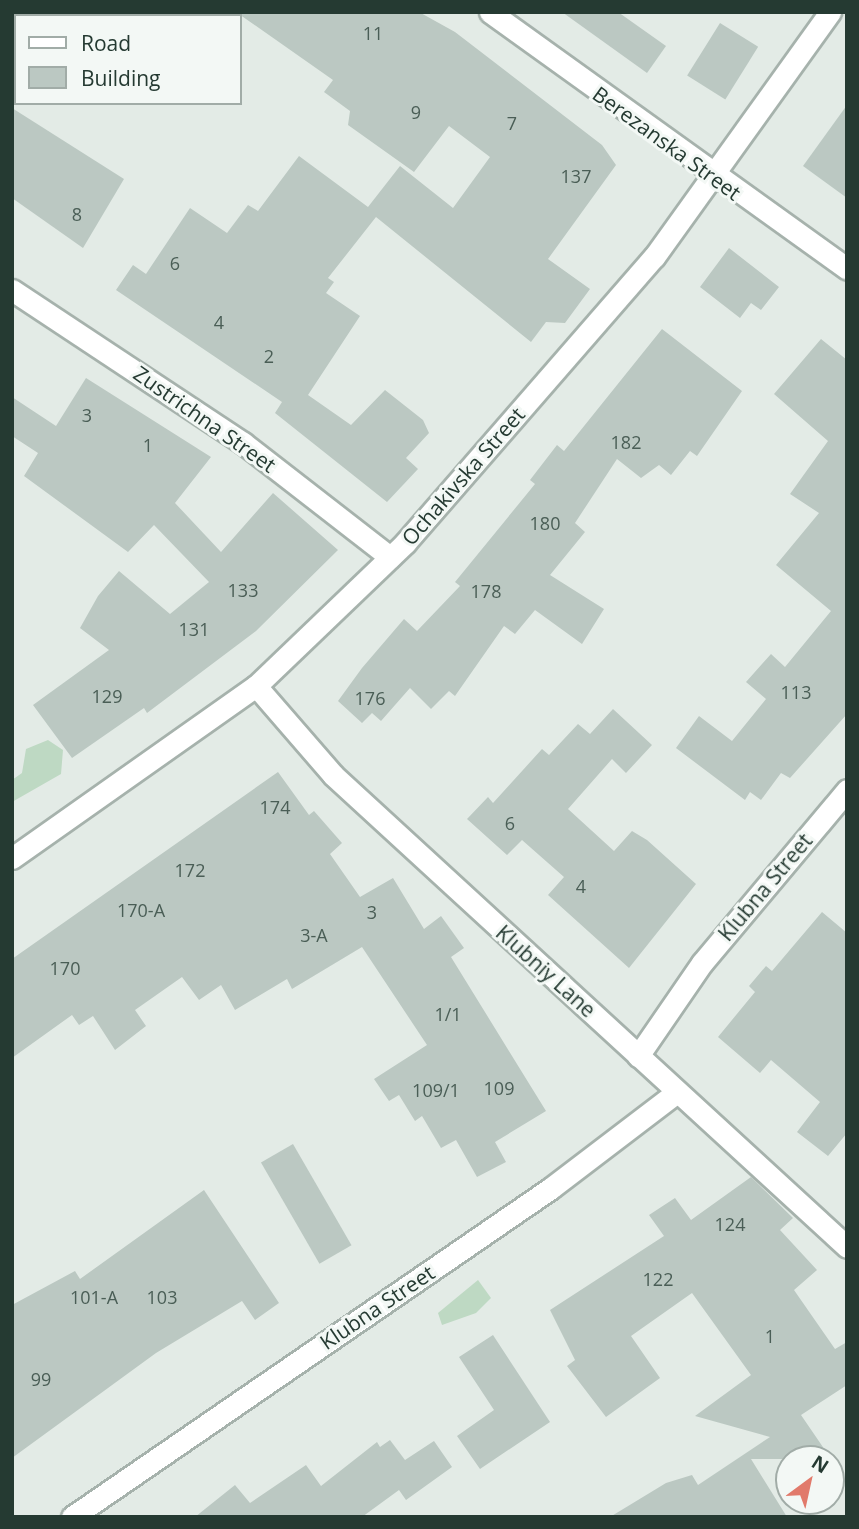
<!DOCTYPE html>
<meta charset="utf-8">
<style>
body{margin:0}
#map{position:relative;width:859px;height:1529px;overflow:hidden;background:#e3ebe6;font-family:"Open Sans",sans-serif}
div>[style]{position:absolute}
.green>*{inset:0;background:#bed9c3}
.building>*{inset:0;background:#bbc8c2;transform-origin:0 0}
.roads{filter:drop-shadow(2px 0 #a6b2ac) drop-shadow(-2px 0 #a6b2ac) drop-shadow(0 2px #a6b2ac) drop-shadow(0 -2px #a6b2ac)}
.minor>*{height:21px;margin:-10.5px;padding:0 10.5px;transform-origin:10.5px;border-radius:10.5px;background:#fff}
span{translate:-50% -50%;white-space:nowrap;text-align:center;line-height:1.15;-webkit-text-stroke:6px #f3f8f5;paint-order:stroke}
.number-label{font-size:18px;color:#4a5e56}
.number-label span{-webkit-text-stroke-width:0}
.street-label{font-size:21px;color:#253a32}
.frame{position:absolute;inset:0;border:14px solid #253a32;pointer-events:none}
.legend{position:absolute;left:14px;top:14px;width:228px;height:91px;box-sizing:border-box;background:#f3f8f5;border:2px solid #a1aca7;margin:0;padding:9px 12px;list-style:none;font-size:21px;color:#253a32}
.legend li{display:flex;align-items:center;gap:14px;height:35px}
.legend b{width:35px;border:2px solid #a1aca7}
.north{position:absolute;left:775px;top:1445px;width:70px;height:70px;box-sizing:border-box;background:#f3f8f5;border:2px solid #a1aca7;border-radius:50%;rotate:33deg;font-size:19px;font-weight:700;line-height:28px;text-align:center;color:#253a32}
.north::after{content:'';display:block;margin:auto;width:24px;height:32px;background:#e17a6b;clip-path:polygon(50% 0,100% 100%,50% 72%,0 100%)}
</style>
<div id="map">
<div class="green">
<div style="clip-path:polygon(48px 740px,63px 750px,61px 774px,12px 802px,12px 780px,22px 773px,26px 749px)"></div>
<div style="clip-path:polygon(478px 1280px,491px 1298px,476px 1313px,442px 1325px,438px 1313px)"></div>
</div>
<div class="building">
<div style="clip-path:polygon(236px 12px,419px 12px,455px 32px,602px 145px,616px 165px,548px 259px,590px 289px,565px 323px,546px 322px,531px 342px,376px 217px,328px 278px,334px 282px,326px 293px,360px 316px,308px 395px,351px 425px,385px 390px,423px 420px,429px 433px,406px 458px,418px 469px,387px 502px,275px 413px,282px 402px,116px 290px,133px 265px,146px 274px,190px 208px,227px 233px,248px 205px,258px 211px,299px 156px,368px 207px,400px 166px,453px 208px,490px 157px,449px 126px,414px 172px,348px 125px,350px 111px,324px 92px,333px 80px)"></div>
<div style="clip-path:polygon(562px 12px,618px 12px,666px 46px,647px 73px)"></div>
<div style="left:720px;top:23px;width:45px;height:62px;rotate:32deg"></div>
<div style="clip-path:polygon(847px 105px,847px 198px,803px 166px)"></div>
<div style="clip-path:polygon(12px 108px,124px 179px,83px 248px,12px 198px)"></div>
<div style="clip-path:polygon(729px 248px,779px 287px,761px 310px,751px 303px,740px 318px,700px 287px)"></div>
<div style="clip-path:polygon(662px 329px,742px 391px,697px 456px,690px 451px,671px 475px,659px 465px,641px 478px,617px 459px,575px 523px,585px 532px,550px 575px,604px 609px,582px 644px,535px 610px,515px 634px,504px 626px,455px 696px,449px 691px,431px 709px,410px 688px,381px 721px,372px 713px,362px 723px,338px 701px,362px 668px,404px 619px,417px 631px,460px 586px,455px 582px,535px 484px,530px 480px,557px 445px,564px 451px)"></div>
<div style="clip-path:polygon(821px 339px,847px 360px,847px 714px,790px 778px,781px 773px,761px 800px,750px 792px,745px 800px,676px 748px,699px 716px,732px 741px,766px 699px,746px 682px,771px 654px,785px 667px,831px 611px,776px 565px,819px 513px,790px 494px,828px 441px,774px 394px)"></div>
<div style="clip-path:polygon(86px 378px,211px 457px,175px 503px,221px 552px,273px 493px,338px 550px,256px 631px,147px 713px,144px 708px,72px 758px,33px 705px,109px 650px,80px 628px,98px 596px,119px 571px,170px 614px,209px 582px,154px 525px,128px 552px,24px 476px,38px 453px,12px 436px,12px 397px,56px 426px)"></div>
<div style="clip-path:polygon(613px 709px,652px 745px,626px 773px,612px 759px,568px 809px,614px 851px,632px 831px,647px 840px,696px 884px,629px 968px,548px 895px,564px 877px,522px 840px,507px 855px,467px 819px,488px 797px,493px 803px,542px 749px,549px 755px,578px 724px,590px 734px)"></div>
<div style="clip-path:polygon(278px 772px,309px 815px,314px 811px,342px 843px,330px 854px,360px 897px,393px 878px,424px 929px,441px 916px,464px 948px,451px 957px,546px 1111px,495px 1142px,506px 1162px,477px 1177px,456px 1140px,441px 1148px,422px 1116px,415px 1121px,399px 1095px,389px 1101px,374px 1079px,427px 1045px,362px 947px,292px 989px,287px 979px,235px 1010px,221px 985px,199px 1000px,182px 977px,135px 1010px,146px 1026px,115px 1050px,93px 1016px,79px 1025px,72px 1015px,12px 1058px,12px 959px)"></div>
<div style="clip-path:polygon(822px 912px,847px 933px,847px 1133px,828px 1156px,797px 1132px,820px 1102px,771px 1060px,760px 1073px,718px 1037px,755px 992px,749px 986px,766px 966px,772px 971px)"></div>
<div style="left:293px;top:1144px;width:117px;height:37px;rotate:60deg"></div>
<div style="clip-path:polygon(751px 1177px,793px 1218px,780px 1230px,817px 1270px,794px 1290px,835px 1349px,847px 1342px,847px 1385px,801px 1415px,827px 1453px,813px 1449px,820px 1459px,751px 1459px,787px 1517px,610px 1517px,666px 1483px,692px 1475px,698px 1485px,770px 1437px,695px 1416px,751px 1375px,692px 1293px,631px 1336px,660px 1378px,606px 1417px,567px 1366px,575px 1360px,550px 1310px,664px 1236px,649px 1215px,675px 1198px,691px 1220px)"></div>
<div style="clip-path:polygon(204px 1190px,279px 1303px,255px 1320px,242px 1301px,156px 1353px,12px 1458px,12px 1305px,75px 1271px,80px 1279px)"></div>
<div style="clip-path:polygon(493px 1335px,550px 1422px,480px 1469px,457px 1436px,494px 1410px,459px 1357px)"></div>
<div style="clip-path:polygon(390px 1440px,405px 1460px,434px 1441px,452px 1467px,406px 1500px,399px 1490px,362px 1517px,195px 1517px,235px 1485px,250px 1503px,306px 1465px,321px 1486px,377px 1442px,380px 1447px)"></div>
</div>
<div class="roads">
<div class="minor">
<div style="left:490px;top:12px;width:440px;rotate:35.7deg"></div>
<div style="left:12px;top:290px;width:277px;rotate:33.5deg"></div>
<div style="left:243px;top:443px;width:186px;rotate:37.8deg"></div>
<div style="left:256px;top:686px;width:118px;rotate:49.1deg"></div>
<div style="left:333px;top:775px;width:698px;rotate:42.56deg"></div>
<div style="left:12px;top:858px;width:299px;rotate:-35.2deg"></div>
<div style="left:256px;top:686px;width:207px;rotate:-43.8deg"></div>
<div style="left:405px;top:543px;width:379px;rotate:-49deg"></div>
<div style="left:654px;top:257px;width:302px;rotate:-54.3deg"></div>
<div style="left:638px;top:1056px;width:113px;rotate:-55.5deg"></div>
<div style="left:702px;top:963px;width:226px;rotate:-50deg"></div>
<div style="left:72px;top:1517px;width:581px;rotate:-34.48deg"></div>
<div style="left:551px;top:1188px;width:158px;rotate:-37.3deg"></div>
</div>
</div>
<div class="number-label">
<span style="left:373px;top:33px">11</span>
<span style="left:416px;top:112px">9</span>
<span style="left:512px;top:123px">7</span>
<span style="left:576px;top:176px">137</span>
<span style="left:77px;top:214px">8</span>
<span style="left:175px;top:263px">6</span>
<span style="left:219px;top:322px">4</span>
<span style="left:269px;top:356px">2</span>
<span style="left:87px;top:415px">3</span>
<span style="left:626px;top:442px">182</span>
<span style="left:148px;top:445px">1</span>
<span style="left:545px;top:523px">180</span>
<span style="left:243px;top:590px">133</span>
<span style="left:486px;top:591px">178</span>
<span style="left:194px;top:629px">131</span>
<span style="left:796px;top:692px">113</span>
<span style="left:107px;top:696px">129</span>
<span style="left:370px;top:698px">176</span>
<span style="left:275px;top:807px">174</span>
<span style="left:510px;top:823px">6</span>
<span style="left:190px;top:870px">172</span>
<span style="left:581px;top:886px">4</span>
<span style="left:141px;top:910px">170-А</span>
<span style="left:372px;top:912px">3</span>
<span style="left:314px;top:935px">3-А</span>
<span style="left:65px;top:968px">170</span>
<span style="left:448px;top:1014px">1/1</span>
<span style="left:499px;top:1088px">109</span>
<span style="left:436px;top:1090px">109/1</span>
<span style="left:730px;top:1224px">124</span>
<span style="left:658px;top:1279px">122</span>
<span style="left:94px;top:1297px">101-А</span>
<span style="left:162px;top:1297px">103</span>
<span style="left:770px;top:1336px">1</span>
<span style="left:41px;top:1379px">99</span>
</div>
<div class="street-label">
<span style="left:667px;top:143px;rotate:36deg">Berezanska Street</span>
<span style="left:205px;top:419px;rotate:35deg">Zustrichna Street</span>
<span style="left:463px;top:476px;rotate:-49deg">Ochakivska Street</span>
<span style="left:765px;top:887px;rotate:-50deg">Klubna Street</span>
<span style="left:546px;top:971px;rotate:42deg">Klubniy Lane</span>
<span style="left:377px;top:1307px;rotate:-34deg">Klubna Street</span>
</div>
<div class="frame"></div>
<ul class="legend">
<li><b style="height:9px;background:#fff"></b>Road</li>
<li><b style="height:19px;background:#bbc8c2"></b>Building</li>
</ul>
<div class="north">N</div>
</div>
